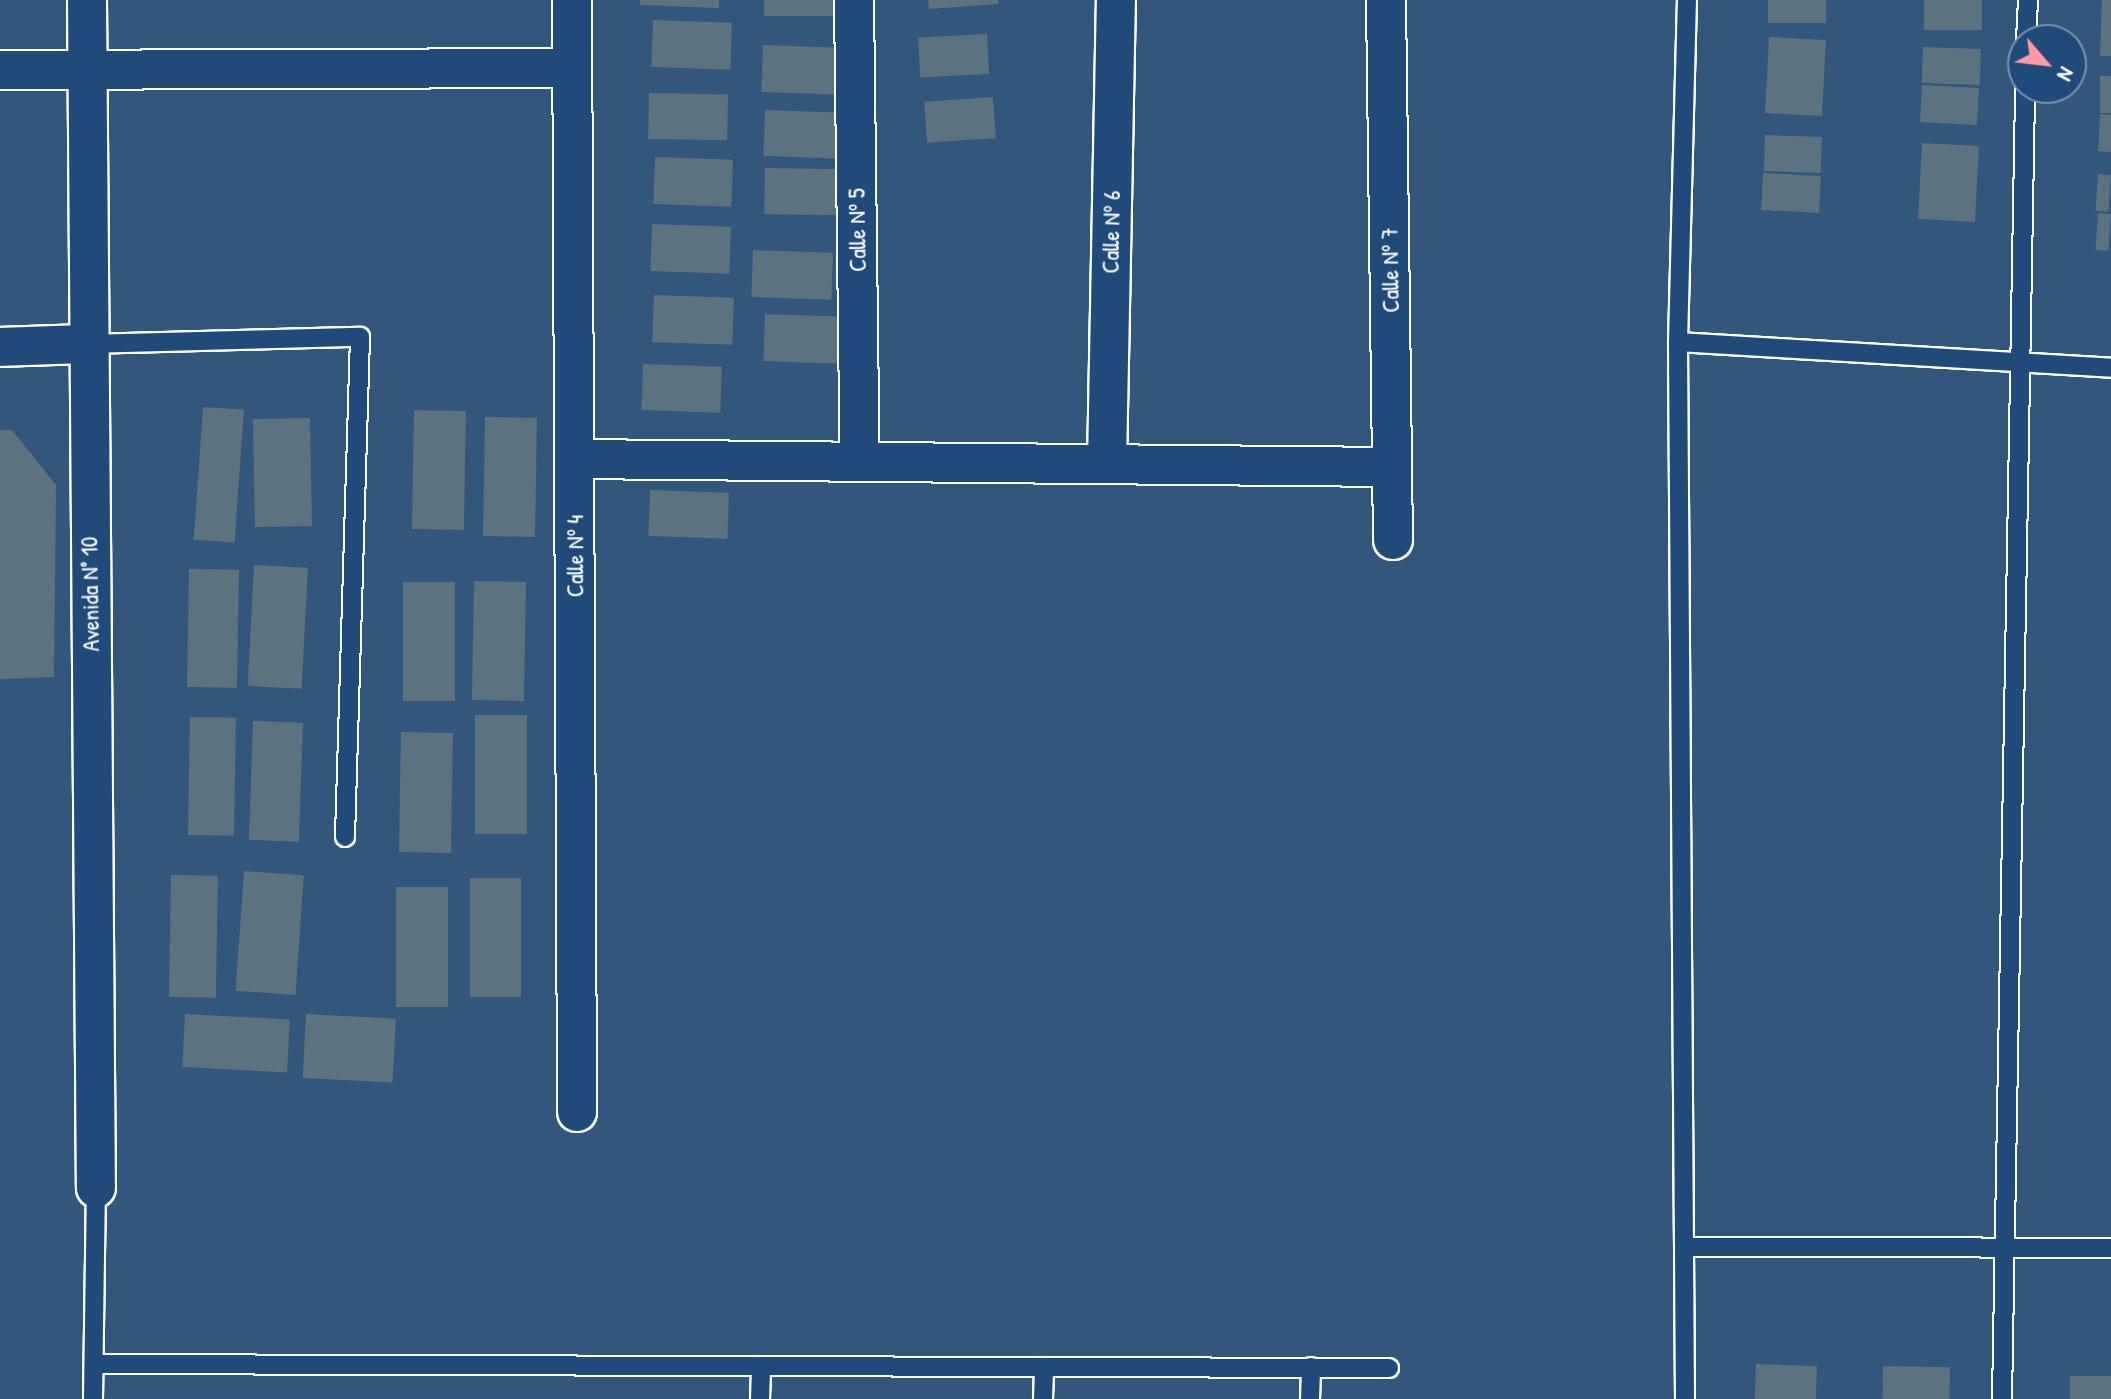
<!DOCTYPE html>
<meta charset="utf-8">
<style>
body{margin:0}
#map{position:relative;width:2111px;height:1399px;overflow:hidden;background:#32567c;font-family:"Patrick Hand",sans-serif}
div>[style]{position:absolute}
.building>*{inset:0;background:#5e717f;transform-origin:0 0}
.roads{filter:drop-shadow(2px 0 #fff) drop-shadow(-2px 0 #fff) drop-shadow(0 2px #fff) drop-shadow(0 -2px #fff)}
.lane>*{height:18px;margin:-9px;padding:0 9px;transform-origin:9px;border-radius:9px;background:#1f4a7a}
.street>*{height:38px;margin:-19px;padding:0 19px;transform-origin:19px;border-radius:19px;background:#1f4a7a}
span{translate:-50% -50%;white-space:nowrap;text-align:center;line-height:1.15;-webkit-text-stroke:7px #1f4a7a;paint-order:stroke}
.street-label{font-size:24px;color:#fff}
.north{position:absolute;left:2007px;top:24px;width:80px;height:80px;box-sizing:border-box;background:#1f4a7a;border:2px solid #7992af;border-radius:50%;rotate:118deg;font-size:22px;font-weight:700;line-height:32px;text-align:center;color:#fff}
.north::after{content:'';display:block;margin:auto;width:28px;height:36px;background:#ff9aa2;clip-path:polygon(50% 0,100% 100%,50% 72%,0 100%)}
</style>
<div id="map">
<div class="building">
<div style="clip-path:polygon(640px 0,719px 0,719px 8px,640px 5px)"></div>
<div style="left:764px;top:0;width:79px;height:16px"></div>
<div style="clip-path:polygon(928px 0,998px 0,998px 4px,929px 9px)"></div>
<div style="left:1768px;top:0;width:58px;height:23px"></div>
<div style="left:1924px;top:0;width:58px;height:30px"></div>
<div style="clip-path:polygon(2102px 0,2111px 0,2111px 56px,2100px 56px)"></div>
<div style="left:653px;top:20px;width:79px;height:47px;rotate:2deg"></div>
<div style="left:987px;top:34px;width:40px;height:69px;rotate:87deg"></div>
<div style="left:1769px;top:37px;width:57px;height:76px;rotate:3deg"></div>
<div style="left:763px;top:45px;width:79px;height:47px;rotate:2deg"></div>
<div style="left:1923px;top:47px;width:58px;height:36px;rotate:2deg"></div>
<div style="left:2100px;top:76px;width:11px;height:37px"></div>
<div style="left:1922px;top:85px;width:57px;height:37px;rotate:3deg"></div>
<div style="left:649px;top:93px;width:79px;height:46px;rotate:1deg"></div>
<div style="left:993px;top:97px;width:41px;height:69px;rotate:86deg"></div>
<div style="left:765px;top:110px;width:79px;height:46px;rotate:2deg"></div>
<div style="clip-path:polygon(2100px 114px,2111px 115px,2111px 152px,2098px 151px)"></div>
<div style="left:1765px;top:135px;width:57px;height:36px;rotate:2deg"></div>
<div style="left:1922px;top:143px;width:57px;height:76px;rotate:3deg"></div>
<div style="left:655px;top:157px;width:78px;height:47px;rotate:2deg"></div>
<div style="left:765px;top:168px;width:78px;height:46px;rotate:1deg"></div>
<div style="left:1763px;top:173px;width:58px;height:37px;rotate:3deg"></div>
<div style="left:2098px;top:174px;width:13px;height:37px;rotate:4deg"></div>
<div style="left:2098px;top:213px;width:13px;height:37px;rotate:4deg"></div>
<div style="left:652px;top:224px;width:79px;height:47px;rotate:2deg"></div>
<div style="left:753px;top:250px;width:80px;height:47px;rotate:2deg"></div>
<div style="left:654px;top:295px;width:80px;height:47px;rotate:2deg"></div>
<div style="left:765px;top:314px;width:78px;height:47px;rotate:2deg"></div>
<div style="left:643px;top:364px;width:79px;height:46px;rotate:2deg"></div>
<div style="left:203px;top:407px;width:41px;height:133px;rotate:4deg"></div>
<div style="left:414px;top:410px;width:52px;height:119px;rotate:1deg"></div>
<div style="left:485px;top:417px;width:52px;height:119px;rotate:1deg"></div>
<div style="left:310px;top:418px;width:108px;height:57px;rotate:89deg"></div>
<div style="clip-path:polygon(0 430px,12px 430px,56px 485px,54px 677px,0 679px)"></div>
<div style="left:650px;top:490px;width:79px;height:46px;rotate:2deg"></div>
<div style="left:254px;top:565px;width:54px;height:121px;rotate:3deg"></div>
<div style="left:189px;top:569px;width:50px;height:118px;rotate:1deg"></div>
<div style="left:474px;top:581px;width:52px;height:119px;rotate:1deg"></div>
<div style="left:403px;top:582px;width:52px;height:119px"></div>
<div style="left:475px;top:715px;width:52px;height:119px"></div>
<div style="left:190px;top:717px;width:46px;height:118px;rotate:1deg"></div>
<div style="left:253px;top:721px;width:50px;height:119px;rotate:2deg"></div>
<div style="left:401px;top:732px;width:52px;height:120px;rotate:1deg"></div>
<div style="left:244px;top:871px;width:60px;height:120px;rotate:4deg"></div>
<div style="left:171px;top:875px;width:47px;height:122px;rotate:1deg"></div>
<div style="left:470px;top:878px;width:51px;height:119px"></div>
<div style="left:448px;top:887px;width:120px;height:52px;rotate:90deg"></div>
<div style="left:185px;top:1014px;width:105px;height:53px;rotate:3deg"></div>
<div style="left:306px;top:1014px;width:90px;height:64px;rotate:3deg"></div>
<div style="left:1756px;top:1364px;width:61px;height:35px;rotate:2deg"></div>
<div style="left:1883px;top:1366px;width:67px;height:33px;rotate:1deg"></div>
<div style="left:2070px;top:1376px;width:41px;height:23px"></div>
</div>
<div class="roads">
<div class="lane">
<div style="left:2026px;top:40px;width:40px;rotate:-87.1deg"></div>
<div style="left:1678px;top:342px;width:434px;rotate:3.4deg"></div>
<div style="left:87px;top:344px;width:273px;rotate:-1.5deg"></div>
<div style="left:360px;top:337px;width:500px;rotate:91.72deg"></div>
<div style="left:1689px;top:1247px;width:422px;rotate:0.1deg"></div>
<div style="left:94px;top:1364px;width:1295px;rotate:0.18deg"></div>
<div style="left:93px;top:1399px;width:211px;rotate:-89.2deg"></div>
<div style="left:760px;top:1399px;width:33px;rotate:-88deg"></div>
<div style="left:1043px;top:1399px;width:32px;rotate:-88deg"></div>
<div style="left:1310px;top:1399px;width:32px;rotate:-88deg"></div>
<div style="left:1685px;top:1399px;width:1057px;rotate:-90.38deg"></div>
<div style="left:1678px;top:342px;width:342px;rotate:-88.5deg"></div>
<div style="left:2002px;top:1399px;width:1311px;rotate:-88.99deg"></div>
</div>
<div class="street">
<div style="left:87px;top:0;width:1188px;rotate:89.57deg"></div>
<div style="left:572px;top:0;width:1112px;rotate:89.74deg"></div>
<div style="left:854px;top:0;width:461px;rotate:89.3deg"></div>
<div style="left:1386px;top:0;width:540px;rotate:89.26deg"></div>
<div style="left:0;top:70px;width:572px;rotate:-0.2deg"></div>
<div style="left:0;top:347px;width:87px;rotate:-2deg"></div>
<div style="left:574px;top:459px;width:818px;rotate:0.56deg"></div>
<div style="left:1107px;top:464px;width:464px;rotate:-88.9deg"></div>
</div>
</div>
<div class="street-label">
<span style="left:857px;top:230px;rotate:-91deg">Calle Nº 5</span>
<span style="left:1111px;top:232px;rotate:-89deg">Calle Nº 6</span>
<span style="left:1390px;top:270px;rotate:-91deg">Calle Nº 7</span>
<span style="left:575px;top:556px;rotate:-90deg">Calle Nº 4</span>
<span style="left:90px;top:594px;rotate:-91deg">Avenida N⁰ 10</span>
</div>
<div class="north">N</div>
</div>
